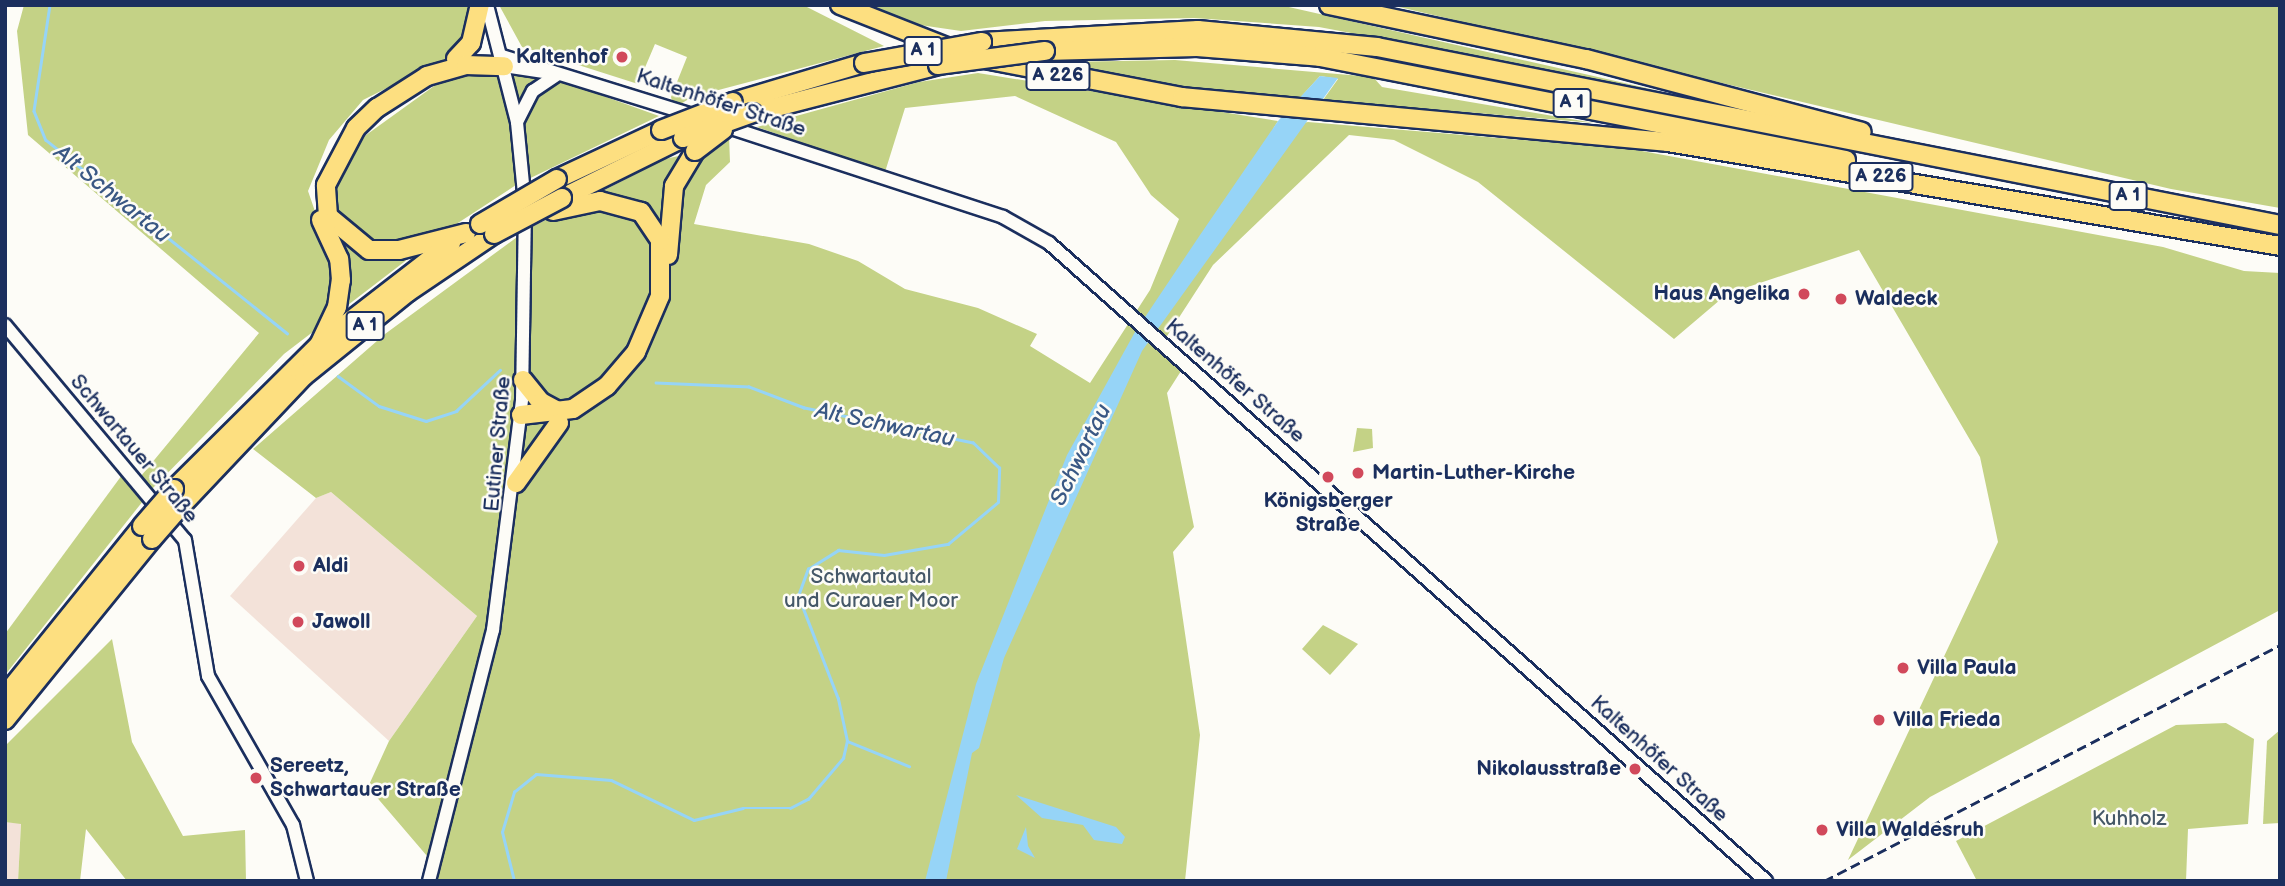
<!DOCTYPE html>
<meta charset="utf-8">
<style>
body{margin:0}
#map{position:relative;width:2285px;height:886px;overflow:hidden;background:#fdfcf7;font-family:"Balsamiq Sans",sans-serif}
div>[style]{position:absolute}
.built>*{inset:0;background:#f3e2d9}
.green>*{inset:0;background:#c4d286}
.water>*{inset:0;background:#96d4f7}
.stream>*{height:2.5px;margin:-1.25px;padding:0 1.25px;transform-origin:1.25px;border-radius:1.25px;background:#96d4f7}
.roads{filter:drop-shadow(2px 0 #1b2f5e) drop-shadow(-2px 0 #1b2f5e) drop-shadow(0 2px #1b2f5e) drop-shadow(0 -2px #1b2f5e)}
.tertiary>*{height:12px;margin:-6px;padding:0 6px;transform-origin:6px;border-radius:6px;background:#fdfcf7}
.secondary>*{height:12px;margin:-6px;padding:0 6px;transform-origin:6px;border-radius:6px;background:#fdfcf7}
.motorway>*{height:18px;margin:-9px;padding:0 9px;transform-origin:9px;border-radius:9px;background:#fddf80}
.rail>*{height:2.5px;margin-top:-1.25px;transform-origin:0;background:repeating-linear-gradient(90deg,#1b2f5e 0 10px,transparent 0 15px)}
.bridges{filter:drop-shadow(2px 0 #1b2f5e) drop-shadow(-2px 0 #1b2f5e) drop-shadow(0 2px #1b2f5e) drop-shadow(0 -2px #1b2f5e)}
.motorway-bridge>*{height:18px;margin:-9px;padding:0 9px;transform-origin:9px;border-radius:9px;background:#fddf80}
.dots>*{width:19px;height:19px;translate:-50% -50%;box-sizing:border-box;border:4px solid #fdfcf7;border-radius:50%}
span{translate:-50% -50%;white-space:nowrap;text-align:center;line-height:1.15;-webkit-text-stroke:5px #fdfcf7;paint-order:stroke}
.shield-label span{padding:2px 5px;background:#fdfcf7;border:2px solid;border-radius:5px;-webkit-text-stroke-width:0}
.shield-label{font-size:19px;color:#1b2f5e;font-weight:700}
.poi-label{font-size:21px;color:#1b2f5e;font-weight:700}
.right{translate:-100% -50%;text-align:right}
.left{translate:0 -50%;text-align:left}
.street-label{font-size:21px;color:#1b2f5e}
.park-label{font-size:21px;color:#455868}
.water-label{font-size:23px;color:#3a5884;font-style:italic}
.frame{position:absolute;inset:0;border:7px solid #1b2f5e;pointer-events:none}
</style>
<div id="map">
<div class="built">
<div style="clip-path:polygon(331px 492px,477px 616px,389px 741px,230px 596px,316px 498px)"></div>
<div style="clip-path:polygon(5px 822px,21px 823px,18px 881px,5px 881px)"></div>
</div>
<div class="green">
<div style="clip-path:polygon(24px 5px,472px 5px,475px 25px,459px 52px,363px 100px,329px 140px,308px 191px,329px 252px,344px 229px,331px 198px,355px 143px,441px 81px,471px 70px,545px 75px,659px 116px,516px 185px,438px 236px,284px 354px,152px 489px,141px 476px,259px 333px,28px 135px,17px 31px)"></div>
<div style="clip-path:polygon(499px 5px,803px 5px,884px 46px,692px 97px,674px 108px,671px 97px,687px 57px,655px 44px,638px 84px,522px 47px)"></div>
<div style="clip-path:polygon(869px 5px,1280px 5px,1664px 92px,1319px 27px,1194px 18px,1045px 21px,961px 31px,920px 25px)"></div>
<div style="clip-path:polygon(2280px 5px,2280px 208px,2171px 189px,1395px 6px)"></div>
<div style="clip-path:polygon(1175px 60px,1373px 77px,1382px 87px,1594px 123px,1323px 100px,1338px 79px,1320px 76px,1299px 99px,1182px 92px,1097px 79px,1063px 62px)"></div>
<div style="clip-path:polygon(978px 73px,1278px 121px,1273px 129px,1308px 122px,1631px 149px,2163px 247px,2244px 271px,2280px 273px,2280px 610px,1930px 797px,1848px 860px,1998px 542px,1980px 457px,1859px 250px,1727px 294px,1674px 339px,1478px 182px,1394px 140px,1349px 135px,1213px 265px,1158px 350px,1181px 371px,1167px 393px,1194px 527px,1173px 552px,1200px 735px,1185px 881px,423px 881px,427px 856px,368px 787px,389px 741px,477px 616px,331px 492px,316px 498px,253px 449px,385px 334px,528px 229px,665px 159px,710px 149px,729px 136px,730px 162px,706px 185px,694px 224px,809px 244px,858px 261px,905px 289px,978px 308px,1037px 334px,1030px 346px,1090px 383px,1150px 290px,1179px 219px,1151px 195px,1116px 142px,1015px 96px,905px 108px,885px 172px,757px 127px,919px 82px)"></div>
<div style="clip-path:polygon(1357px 428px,1372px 429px,1373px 448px,1353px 452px)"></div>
<div style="clip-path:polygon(122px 475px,143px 501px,5px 675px,5px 634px)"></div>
<div style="clip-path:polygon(1323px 625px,1358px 644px,1330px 675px,1302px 649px)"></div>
<div style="clip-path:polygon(112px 639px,132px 742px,183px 836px,245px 830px,246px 881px,127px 881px,86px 829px,80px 881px,18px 881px,21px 824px,5px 822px,5px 746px)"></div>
<div style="clip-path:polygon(2226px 723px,2254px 739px,2248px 824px,2188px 829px,2186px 881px,1977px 881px,1956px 841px,2176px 725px)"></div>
<div style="clip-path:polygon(2280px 730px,2280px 823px,2263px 824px,2267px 741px)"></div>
</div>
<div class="water">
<div style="clip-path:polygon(1320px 76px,1338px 78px,1142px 351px,1004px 658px,979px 748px,972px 753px,946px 881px,925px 881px,976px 684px,1067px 455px,1135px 332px,1200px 235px,1278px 121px)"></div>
<div style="clip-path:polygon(1016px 795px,1116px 827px,1125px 837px,1122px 844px,1094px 840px,1083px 825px,1042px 818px)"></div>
<div style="clip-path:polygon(1026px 827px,1028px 846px,1035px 858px,1017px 849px)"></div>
</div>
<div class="stream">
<div style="left:50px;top:5px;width:107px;rotate:98.6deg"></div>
<div style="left:34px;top:111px;width:31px;rotate:68deg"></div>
<div style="left:46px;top:140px;width:309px;rotate:38.7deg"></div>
<div style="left:338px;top:376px;width:51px;rotate:36.2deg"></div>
<div style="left:379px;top:406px;width:49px;rotate:17.7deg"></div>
<div style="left:426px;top:421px;width:32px;rotate:-18deg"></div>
<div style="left:456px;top:411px;width:60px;rotate:-43deg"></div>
<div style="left:847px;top:741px;width:67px;rotate:22deg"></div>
<div style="left:514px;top:881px;width:50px;rotate:-103.8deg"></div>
<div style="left:502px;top:832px;width:42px;rotate:-73.3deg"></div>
<div style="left:514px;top:792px;width:28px;rotate:-39deg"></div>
<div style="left:536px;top:774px;width:75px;rotate:4.6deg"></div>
<div style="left:611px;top:780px;width:92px;rotate:25.7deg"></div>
<div style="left:694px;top:820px;width:50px;rotate:-13.8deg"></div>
<div style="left:743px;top:808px;width:47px"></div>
<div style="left:790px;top:808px;width:20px;rotate:-27deg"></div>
<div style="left:808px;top:799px;width:54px;rotate:-49.5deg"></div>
<div style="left:843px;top:758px;width:17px;rotate:-77deg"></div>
<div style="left:847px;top:741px;width:43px;rotate:-102.1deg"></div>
<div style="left:838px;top:699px;width:110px;rotate:-111.2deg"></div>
<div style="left:798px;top:596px;width:29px;rotate:-70deg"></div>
<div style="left:808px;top:569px;width:36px;rotate:-32deg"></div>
<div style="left:838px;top:550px;width:46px;rotate:6.2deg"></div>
<div style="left:884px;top:555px;width:65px;rotate:-9.8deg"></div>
<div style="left:948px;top:544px;width:65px;rotate:-40deg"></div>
<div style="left:998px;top:502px;width:34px;rotate:-88deg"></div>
<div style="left:999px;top:468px;width:36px;rotate:-136deg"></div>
<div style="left:973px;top:443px;width:173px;rotate:-168.3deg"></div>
<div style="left:804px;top:408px;width:59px;rotate:-159.1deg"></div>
<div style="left:749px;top:387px;width:93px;rotate:-177.5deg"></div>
</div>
<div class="roads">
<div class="tertiary">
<div style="left:502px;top:56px;width:206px;rotate:17.2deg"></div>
<div style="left:504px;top:66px;width:47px;rotate:8.7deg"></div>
<div style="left:517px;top:122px;width:35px;rotate:-63deg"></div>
<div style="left:533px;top:91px;width:29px;rotate:-34deg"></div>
<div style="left:719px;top:124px;width:299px;rotate:18.1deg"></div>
<div style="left:1003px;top:217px;width:53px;rotate:29.5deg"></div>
<div style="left:1049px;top:243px;width:960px;rotate:41.66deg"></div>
<div style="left:5px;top:325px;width:280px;rotate:50.1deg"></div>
<div style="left:185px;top:540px;width:138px;rotate:80.4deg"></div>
<div style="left:208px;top:676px;width:172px;rotate:60.3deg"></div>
<div style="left:293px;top:825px;width:58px;rotate:76deg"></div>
</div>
<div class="secondary">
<div style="left:429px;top:881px;width:259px;rotate:-75.7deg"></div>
<div style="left:493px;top:630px;width:233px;rotate:-82.8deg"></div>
<div style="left:522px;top:399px;width:195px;rotate:-89.1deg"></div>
<div style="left:525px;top:204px;width:82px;rotate:-95.6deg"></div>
<div style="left:517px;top:122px;width:121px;rotate:-104.4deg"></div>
</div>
<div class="motorway">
<div style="left:840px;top:5px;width:123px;rotate:21.5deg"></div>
<div style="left:1329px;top:5px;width:263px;rotate:11.9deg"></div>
<div style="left:1586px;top:59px;width:285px;rotate:14.8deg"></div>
<div style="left:982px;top:42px;width:216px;rotate:-3.2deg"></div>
<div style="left:1198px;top:30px;width:180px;rotate:5.4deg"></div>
<div style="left:1377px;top:47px;width:920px;rotate:11.15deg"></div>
<div style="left:1045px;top:51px;width:152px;rotate:-1.5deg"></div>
<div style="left:1197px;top:47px;width:123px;rotate:4.6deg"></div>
<div style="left:1320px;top:57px;width:536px;rotate:11.08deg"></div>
<div style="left:456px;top:59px;width:22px;rotate:-47deg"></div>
<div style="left:471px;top:43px;width:39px;rotate:-77deg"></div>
<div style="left:984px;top:59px;width:202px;rotate:10.9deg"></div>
<div style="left:1182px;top:97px;width:488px;rotate:5.3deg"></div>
<div style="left:1668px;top:142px;width:621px;rotate:9.64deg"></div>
<div style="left:733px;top:102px;width:137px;rotate:-16.6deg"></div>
<div style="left:753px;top:113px;width:191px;rotate:-14.5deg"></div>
<div style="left:557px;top:179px;width:115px;rotate:-25.2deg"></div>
<div style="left:562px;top:198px;width:135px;rotate:-26.4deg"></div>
<div style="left:466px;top:233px;width:69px;rotate:165.8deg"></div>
<div style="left:399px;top:250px;width:30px;rotate:180deg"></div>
<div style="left:369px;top:250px;width:53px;rotate:-140.3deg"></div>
<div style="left:328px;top:216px;width:31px;rotate:-94deg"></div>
<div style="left:326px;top:185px;width:64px;rotate:-62.2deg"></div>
<div style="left:356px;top:128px;width:29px;rotate:-44deg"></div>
<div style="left:377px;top:108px;width:59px;rotate:-32.6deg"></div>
<div style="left:427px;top:76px;width:41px;rotate:-15.8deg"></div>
<div style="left:466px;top:65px;width:38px;rotate:2deg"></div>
<div style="left:668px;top:255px;width:69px;rotate:-85deg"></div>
<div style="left:674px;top:186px;width:41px;rotate:-59deg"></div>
<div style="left:319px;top:345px;width:42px;rotate:-64.7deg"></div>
<div style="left:337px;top:307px;width:27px;rotate:-82deg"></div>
<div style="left:341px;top:280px;width:21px;rotate:-95deg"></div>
<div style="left:339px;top:259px;width:43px;rotate:-114.8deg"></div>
<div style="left:523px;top:380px;width:28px;rotate:51deg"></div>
<div style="left:541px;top:402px;width:19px;rotate:28deg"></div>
<div style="left:521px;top:415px;width:52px;rotate:-6.6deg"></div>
<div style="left:573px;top:409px;width:41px;rotate:-34.1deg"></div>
<div style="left:607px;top:386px;width:45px;rotate:-49.5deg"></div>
<div style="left:636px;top:352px;width:61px;rotate:-66.8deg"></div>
<div style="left:660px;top:296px;width:56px;rotate:-90deg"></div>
<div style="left:660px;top:240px;width:34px;rotate:-124deg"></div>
<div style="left:641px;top:212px;width:42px;rotate:-165deg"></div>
<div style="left:600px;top:201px;width:48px;rotate:168deg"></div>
<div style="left:516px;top:483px;width:74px;rotate:-54.4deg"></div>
<div style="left:174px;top:489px;width:204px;rotate:-44.8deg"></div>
<div style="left:319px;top:345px;width:167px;rotate:-37.7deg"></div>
<div style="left:179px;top:508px;width:182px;rotate:-46.6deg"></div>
<div style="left:304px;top:376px;width:134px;rotate:-38.9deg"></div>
<div style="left:408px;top:292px;width:104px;rotate:-34deg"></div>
<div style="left:5px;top:696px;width:218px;rotate:-51.1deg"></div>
<div style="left:5px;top:720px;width:233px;rotate:-50.9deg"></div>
</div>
</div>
<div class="rail">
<div style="left:1824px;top:881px;width:513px;rotate:-27.36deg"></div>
</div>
<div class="bridges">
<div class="motorway-bridge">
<div style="left:864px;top:63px;width:120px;rotate:-10.1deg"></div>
<div style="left:938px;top:65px;width:108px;rotate:-7.5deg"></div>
<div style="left:661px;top:130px;width:77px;rotate:-21.3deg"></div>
<div style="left:683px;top:138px;width:74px;rotate:-19.7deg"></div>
<div style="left:695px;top:151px;width:35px;rotate:-37deg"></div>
<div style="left:480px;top:224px;width:89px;rotate:-30.3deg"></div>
<div style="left:494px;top:234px;width:77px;rotate:-27.9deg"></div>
<div style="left:142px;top:526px;width:49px;rotate:-49.1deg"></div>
<div style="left:152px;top:539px;width:41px;rotate:-48.9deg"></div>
</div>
</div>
<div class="dots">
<div style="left:622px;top:57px;background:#d1495b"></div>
<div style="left:1804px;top:294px;background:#d1495b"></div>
<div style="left:1841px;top:299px;background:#d1495b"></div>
<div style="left:1358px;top:473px;background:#d1495b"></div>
<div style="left:1328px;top:477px;background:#d1495b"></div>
<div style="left:299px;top:566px;background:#d1495b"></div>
<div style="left:298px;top:622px;background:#d1495b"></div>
<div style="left:1903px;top:668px;background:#d1495b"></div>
<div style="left:1879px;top:720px;background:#d1495b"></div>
<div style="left:1635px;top:769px;background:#d1495b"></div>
<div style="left:256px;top:778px;background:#d1495b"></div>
<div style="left:1822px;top:830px;background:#d1495b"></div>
</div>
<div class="shield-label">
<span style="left:923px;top:51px">A 1</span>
<span style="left:1058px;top:76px">A 226</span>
<span style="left:1572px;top:103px">A 1</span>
<span style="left:1881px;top:177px">A 226</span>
<span style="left:2128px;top:196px">A 1</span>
<span style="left:365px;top:326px">A 1</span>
</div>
<div class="poi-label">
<span class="right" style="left:608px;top:57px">Kaltenhof</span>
<span class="right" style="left:1790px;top:294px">Haus Angelika</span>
<span class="left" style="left:1855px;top:299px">Waldeck</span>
<span class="left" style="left:1372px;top:473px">Martin-Luther-Kirche</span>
<span style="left:1328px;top:513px">Königsberger<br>Straße</span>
<span class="left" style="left:313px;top:566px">Aldi</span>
<span class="left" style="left:312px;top:622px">Jawoll</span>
<span class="left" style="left:1917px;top:668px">Villa Paula</span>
<span class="left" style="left:1893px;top:720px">Villa Frieda</span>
<span class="left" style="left:270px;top:778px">Sereetz,<br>Schwartauer Straße</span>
<span class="right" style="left:1621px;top:769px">Nikolausstraße</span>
<span class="left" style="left:1836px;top:830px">Villa Waldesruh</span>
</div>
<div class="street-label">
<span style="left:721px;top:103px;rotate:18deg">Kaltenhöfer Straße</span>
<span style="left:1235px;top:381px;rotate:41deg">Kaltenhöfer Straße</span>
<span style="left:498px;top:444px;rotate:-85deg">Eutiner Straße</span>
<span style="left:134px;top:449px;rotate:50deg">Schwartauer Straße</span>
<span style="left:1659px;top:759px;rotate:42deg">Kaltenhöfer Straße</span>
</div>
<div class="park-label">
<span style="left:871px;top:589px">Schwartautal<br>und Curauer Moor</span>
<span style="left:2129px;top:819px">Kuhholz</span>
</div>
<div class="water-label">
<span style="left:112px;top:194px;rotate:39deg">Alt Schwartau</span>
<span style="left:885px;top:425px;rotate:12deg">Alt Schwartau</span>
<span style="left:1081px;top:455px;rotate:-64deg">Schwartau</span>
</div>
<div class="frame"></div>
</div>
